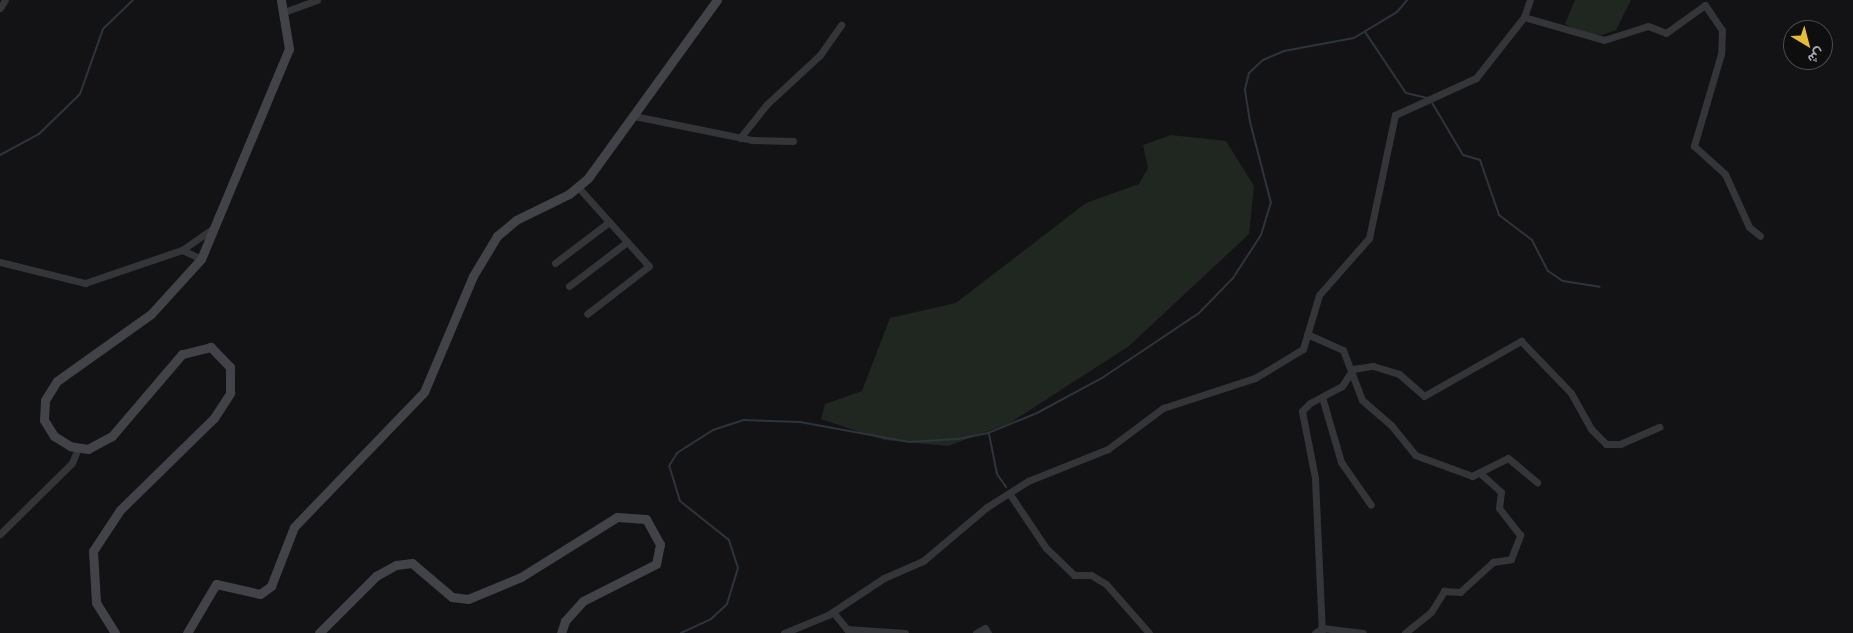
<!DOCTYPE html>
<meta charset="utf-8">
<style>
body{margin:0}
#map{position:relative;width:1853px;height:633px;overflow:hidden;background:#131315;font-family:Roboto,Vazirmatn,sans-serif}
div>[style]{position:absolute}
.green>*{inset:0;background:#202721}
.stream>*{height:2px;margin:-1px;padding:0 1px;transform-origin:1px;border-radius:1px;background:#2d343c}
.street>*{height:7px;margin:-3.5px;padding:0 3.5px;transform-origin:3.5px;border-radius:3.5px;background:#343539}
.secondary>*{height:9px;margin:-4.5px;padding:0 4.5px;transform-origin:4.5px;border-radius:4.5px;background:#424349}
span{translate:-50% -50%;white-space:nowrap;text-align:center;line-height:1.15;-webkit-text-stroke:5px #0e0e0f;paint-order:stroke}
.north{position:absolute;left:1783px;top:20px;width:50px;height:50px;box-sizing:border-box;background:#0e0e0f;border:1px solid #4b4c51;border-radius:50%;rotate:143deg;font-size:14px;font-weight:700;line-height:20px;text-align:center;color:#a6a9b4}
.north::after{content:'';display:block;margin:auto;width:18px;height:22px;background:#e4bb3b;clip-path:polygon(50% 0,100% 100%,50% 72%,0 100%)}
</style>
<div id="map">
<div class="green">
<div style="clip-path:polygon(1575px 0,1631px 0,1616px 30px,1602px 35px,1582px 33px,1565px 24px)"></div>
<div style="clip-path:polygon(1171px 135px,1226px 141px,1254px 186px,1249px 234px,1129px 346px,1010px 423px,948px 446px,884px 440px,821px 419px,825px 404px,862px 391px,890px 318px,956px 303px,1086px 203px,1139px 184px,1148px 168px,1143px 145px)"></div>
</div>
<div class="stream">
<div style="left:1365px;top:32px;width:73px;rotate:56.1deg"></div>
<div style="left:1406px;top:93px;width:23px;rotate:13deg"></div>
<div style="left:1431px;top:101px;width:63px;rotate:59.3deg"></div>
<div style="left:1463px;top:155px;width:18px;rotate:16deg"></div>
<div style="left:1480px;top:160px;width:58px;rotate:70.9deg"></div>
<div style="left:1499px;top:215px;width:41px;rotate:37.1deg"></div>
<div style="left:1532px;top:240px;width:35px;rotate:63deg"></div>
<div style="left:1548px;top:271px;width:18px;rotate:34deg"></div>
<div style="left:1563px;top:281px;width:37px;rotate:9deg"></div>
<div style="left:0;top:155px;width:44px;rotate:-28.3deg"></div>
<div style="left:39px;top:134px;width:57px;rotate:-44.3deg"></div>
<div style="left:80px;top:94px;width:69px;rotate:-70.5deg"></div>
<div style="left:103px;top:29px;width:42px;rotate:-44deg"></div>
<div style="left:989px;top:434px;width:41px;rotate:78.7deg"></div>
<div style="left:997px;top:474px;width:16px;rotate:55deg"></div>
<div style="left:681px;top:633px;width:33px;rotate:-25deg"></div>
<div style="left:711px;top:619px;width:22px;rotate:-43deg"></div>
<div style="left:727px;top:604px;width:38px;rotate:-73deg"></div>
<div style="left:738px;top:568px;width:29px;rotate:-108deg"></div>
<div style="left:729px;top:540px;width:63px;rotate:-141.5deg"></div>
<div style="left:680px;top:501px;width:37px;rotate:-107deg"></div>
<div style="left:669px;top:466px;width:15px;rotate:-58deg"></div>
<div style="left:677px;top:453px;width:43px;rotate:-32.6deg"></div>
<div style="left:713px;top:430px;width:33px;rotate:-18deg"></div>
<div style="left:744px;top:420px;width:56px;rotate:2deg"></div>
<div style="left:800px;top:422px;width:111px;rotate:10.4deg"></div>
<div style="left:909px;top:442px;width:49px;rotate:-3.5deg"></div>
<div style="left:958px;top:439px;width:31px;rotate:-11deg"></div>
<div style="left:988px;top:433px;width:53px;rotate:-22.2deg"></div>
<div style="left:1037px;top:413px;width:74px;rotate:-28.3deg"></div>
<div style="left:1102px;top:378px;width:117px;rotate:-33.8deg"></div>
<div style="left:1199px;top:313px;width:49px;rotate:-45.8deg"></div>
<div style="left:1233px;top:278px;width:51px;rotate:-56.9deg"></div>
<div style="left:1261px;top:235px;width:34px;rotate:-73deg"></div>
<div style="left:1271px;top:203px;width:84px;rotate:-104.5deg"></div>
<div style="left:1250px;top:122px;width:33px;rotate:-99deg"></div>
<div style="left:1245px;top:89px;width:16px;rotate:-76deg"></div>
<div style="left:1249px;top:73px;width:19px;rotate:-43deg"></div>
<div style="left:1263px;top:60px;width:23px;rotate:-23deg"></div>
<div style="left:1284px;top:51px;width:71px;rotate:-10.5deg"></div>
<div style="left:1354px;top:38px;width:50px;rotate:-31.2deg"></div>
<div style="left:1397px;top:12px;width:16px;rotate:-50deg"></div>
</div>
<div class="street">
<div style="left:0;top:8px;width:9px;rotate:-58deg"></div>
<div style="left:284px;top:12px;width:35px;rotate:-20deg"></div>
<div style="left:1524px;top:17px;width:83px;rotate:16deg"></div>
<div style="left:1604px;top:40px;width:46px;rotate:-17.7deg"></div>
<div style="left:1648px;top:26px;width:19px;rotate:21deg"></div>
<div style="left:1666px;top:33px;width:48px;rotate:-35.7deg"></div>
<div style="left:1705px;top:5px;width:30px;rotate:56deg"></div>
<div style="left:1722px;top:30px;width:24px;rotate:92deg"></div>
<div style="left:1721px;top:54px;width:96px;rotate:106.4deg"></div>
<div style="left:1694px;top:146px;width:42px;rotate:42.1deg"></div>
<div style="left:1725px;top:174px;width:58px;rotate:65.6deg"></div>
<div style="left:1749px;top:227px;width:14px;rotate:39deg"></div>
<div style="left:634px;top:116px;width:120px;rotate:11.5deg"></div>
<div style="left:752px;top:140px;width:41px;rotate:1.4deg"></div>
<div style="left:740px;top:138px;width:43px;rotate:-51.5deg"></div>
<div style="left:767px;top:104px;width:72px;rotate:-42.8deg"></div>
<div style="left:820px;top:55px;width:37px;rotate:-55deg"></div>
<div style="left:578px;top:187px;width:106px;rotate:48.1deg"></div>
<div style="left:649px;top:266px;width:78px;rotate:142.3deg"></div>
<div style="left:182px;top:250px;width:37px;rotate:-35deg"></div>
<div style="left:0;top:262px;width:88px;rotate:13.9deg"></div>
<div style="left:85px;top:283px;width:102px;rotate:-18.8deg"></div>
<div style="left:182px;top:250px;width:21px;rotate:25deg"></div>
<div style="left:555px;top:263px;width:68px;rotate:-37.2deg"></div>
<div style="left:569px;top:286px;width:73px;rotate:-37.2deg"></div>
<div style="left:1307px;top:334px;width:39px;rotate:24deg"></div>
<div style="left:1343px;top:350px;width:53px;rotate:69.2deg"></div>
<div style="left:1362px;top:400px;width:38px;rotate:41deg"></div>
<div style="left:1391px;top:425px;width:38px;rotate:51deg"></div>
<div style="left:1415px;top:455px;width:61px;rotate:20.2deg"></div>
<div style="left:1472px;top:476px;width:40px;rotate:-26.6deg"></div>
<div style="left:1508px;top:458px;width:38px;rotate:40deg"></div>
<div style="left:1322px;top:397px;width:68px;rotate:73.7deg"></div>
<div style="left:1341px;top:462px;width:52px;rotate:55.1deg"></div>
<div style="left:1009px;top:493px;width:66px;rotate:56.1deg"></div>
<div style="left:1046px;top:548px;width:39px;rotate:44deg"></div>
<div style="left:1074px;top:575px;width:17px"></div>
<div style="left:1091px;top:575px;width:17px;rotate:31deg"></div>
<div style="left:1106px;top:584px;width:65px;rotate:48.7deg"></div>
<div style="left:0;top:534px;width:101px;rotate:-44.6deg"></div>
<div style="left:72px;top:463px;width:16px;rotate:-68deg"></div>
<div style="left:833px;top:612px;width:27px;rotate:51deg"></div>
<div style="left:847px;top:629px;width:58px;rotate:3.9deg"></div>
<div style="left:784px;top:633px;width:48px;rotate:-22.2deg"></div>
<div style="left:828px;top:615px;width:67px;rotate:-33.5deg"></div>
<div style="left:884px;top:578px;width:43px;rotate:-23.6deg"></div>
<div style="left:923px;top:561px;width:84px;rotate:-40.2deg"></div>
<div style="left:987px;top:507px;width:49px;rotate:-32.4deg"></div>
<div style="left:1028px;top:481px;width:86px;rotate:-21.8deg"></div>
<div style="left:1108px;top:449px;width:69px;rotate:-36.7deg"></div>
<div style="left:1163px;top:408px;width:97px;rotate:-18.1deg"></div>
<div style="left:1255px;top:378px;width:56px;rotate:-31.1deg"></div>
<div style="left:1303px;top:349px;width:56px;rotate:-73.5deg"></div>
<div style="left:1319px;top:295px;width:76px;rotate:-48.7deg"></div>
<div style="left:1369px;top:238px;width:126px;rotate:-78.1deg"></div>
<div style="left:1395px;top:115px;width:89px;rotate:-24.6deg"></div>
<div style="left:1476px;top:78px;width:78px;rotate:-51.8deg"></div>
<div style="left:1524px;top:17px;width:18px;rotate:-71deg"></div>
<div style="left:976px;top:633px;width:10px;rotate:-29deg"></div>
<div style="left:985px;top:628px;width:6px;rotate:59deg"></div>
<div style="left:1315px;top:633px;width:9px;rotate:-36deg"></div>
<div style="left:1322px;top:628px;width:41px;rotate:7deg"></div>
<div style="left:1322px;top:633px;width:155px;rotate:-92.6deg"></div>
<div style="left:1315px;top:478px;width:68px;rotate:-101deg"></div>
<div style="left:1302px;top:411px;width:11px;rotate:-45deg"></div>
<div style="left:1310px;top:403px;width:36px;rotate:-28deg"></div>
<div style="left:1342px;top:386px;width:20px;rotate:-57deg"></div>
<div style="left:1353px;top:369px;width:20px;rotate:-9deg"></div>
<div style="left:1373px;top:366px;width:27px;rotate:17deg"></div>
<div style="left:1399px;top:374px;width:33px;rotate:41deg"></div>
<div style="left:1424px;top:396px;width:112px;rotate:-29.6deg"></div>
<div style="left:1521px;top:341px;width:72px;rotate:46.1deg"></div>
<div style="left:1571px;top:393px;width:41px;rotate:60.9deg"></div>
<div style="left:1591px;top:429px;width:21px;rotate:45deg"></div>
<div style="left:1606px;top:444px;width:14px"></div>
<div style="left:1620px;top:444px;width:43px;rotate:-23.6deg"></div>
<div style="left:1405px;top:633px;width:33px;rotate:-39deg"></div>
<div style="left:1431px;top:612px;width:25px;rotate:-58deg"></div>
<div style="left:1444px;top:591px;width:16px;rotate:4deg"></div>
<div style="left:1460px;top:592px;width:45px;rotate:-42.3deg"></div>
<div style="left:1493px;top:562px;width:18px;rotate:-9deg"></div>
<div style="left:1511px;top:559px;width:26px;rotate:-69deg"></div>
<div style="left:1520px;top:535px;width:34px;rotate:-128deg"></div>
<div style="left:1499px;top:508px;width:16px;rotate:-83deg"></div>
<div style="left:1501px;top:492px;width:27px;rotate:-138deg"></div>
</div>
<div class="secondary">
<div style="left:115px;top:633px;width:36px;rotate:-122deg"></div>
<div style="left:96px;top:602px;width:51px;rotate:-93.4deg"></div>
<div style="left:93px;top:551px;width:49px;rotate:-56.6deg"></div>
<div style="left:120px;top:510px;width:132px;rotate:-44.4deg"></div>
<div style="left:214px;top:418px;width:30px;rotate:-57deg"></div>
<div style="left:230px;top:393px;width:26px;rotate:-90deg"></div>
<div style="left:230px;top:367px;width:28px;rotate:-134deg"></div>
<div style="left:211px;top:347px;width:30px;rotate:166deg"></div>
<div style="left:182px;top:354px;width:108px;rotate:130.5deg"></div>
<div style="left:112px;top:436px;width:27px;rotate:152deg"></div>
<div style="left:88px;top:449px;width:18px;rotate:-171deg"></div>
<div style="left:70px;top:446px;width:19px;rotate:-148deg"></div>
<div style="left:54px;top:436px;width:19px;rotate:-122deg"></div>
<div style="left:44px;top:420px;width:20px;rotate:-87deg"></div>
<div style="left:45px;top:400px;width:22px;rotate:-58deg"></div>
<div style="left:57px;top:381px;width:115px;rotate:-35.5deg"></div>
<div style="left:151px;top:314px;width:74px;rotate:-47.7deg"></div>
<div style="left:201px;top:259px;width:228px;rotate:-67.3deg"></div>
<div style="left:289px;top:49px;width:50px;rotate:-99.3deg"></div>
<div style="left:187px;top:633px;width:57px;rotate:-59.4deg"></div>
<div style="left:216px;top:584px;width:45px;rotate:12.8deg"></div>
<div style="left:260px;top:594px;width:14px;rotate:-36deg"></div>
<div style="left:271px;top:586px;width:63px;rotate:-68.7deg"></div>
<div style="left:294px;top:527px;width:187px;rotate:-46.1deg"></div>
<div style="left:424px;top:392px;width:126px;rotate:-67.1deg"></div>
<div style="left:473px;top:276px;width:47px;rotate:-59deg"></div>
<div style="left:497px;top:236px;width:25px;rotate:-40deg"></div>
<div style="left:516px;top:220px;width:59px;rotate:-26.1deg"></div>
<div style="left:569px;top:194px;width:25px;rotate:-40deg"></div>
<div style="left:588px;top:178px;width:220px;rotate:-54.1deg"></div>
<div style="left:319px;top:633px;width:81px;rotate:-45deg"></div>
<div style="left:376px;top:576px;width:23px;rotate:-29deg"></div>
<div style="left:396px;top:565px;width:16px;rotate:-7deg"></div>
<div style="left:412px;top:563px;width:52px;rotate:40.4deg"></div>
<div style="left:452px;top:597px;width:16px;rotate:7deg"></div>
<div style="left:468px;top:599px;width:57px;rotate:-22.5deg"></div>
<div style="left:521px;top:577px;width:113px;rotate:-32deg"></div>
<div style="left:617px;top:517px;width:29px;rotate:4deg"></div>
<div style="left:646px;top:519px;width:29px;rotate:61deg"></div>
<div style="left:660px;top:544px;width:20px;rotate:101deg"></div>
<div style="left:656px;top:564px;width:82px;rotate:153.1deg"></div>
<div style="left:583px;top:601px;width:27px;rotate:132deg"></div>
<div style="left:565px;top:621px;width:13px;rotate:108deg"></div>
</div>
<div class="north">ش</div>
</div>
